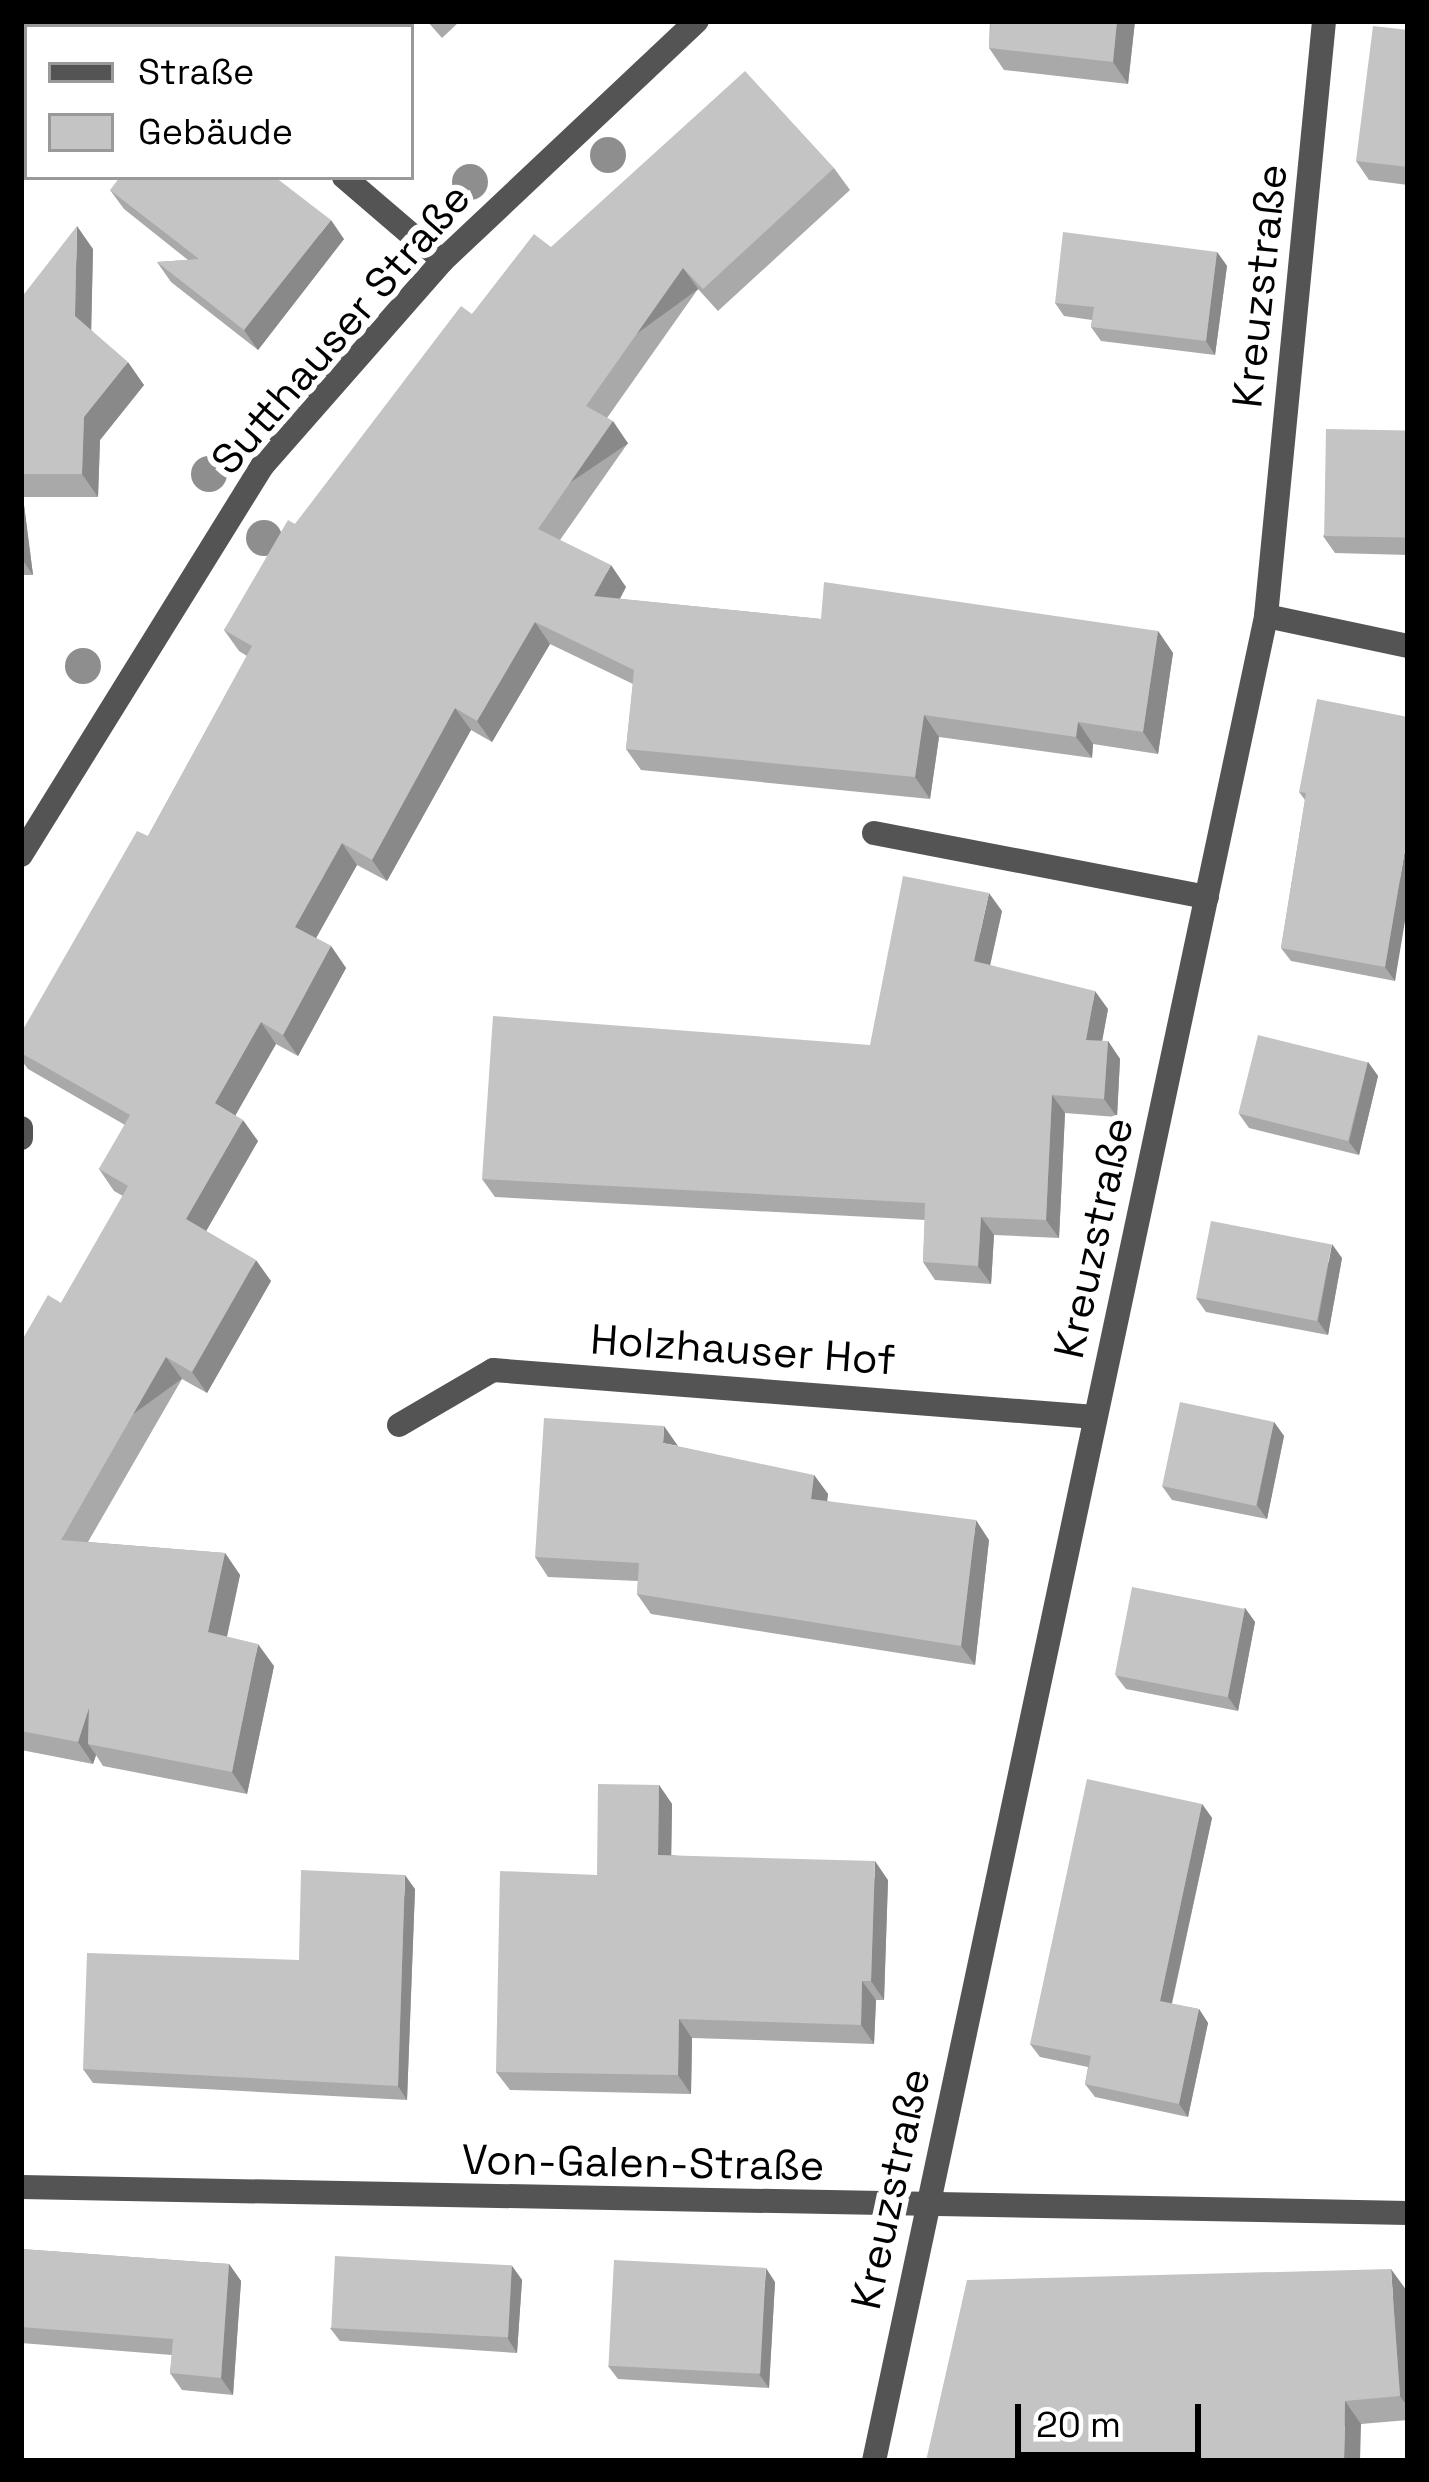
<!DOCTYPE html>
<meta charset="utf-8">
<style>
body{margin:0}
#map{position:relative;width:1429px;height:2482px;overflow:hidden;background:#fff;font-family:"Space Grotesk",sans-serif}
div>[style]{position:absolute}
.service>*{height:24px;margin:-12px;padding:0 12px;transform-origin:12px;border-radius:12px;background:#545454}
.minor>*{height:24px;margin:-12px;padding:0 12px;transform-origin:12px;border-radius:12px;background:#545454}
.tertiary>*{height:24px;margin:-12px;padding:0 12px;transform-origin:12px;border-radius:12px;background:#545454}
.trees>*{width:36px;height:36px;margin:-18px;border-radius:50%;background:#8e8e8e}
.wall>*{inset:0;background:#a9a9a9}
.shaded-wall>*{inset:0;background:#898989;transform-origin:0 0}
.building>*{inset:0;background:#c4c4c4;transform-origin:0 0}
span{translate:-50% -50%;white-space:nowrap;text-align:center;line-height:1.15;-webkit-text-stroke:12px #fff;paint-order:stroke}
.street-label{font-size:42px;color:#000}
.frame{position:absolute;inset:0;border:24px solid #000;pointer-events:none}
.legend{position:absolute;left:24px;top:24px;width:390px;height:156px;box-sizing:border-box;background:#fff;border:3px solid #999;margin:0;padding:15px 21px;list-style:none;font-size:36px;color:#000}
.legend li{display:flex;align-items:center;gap:24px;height:60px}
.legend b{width:60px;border:3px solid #999}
.scale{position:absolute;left:1015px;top:2404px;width:186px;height:54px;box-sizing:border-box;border:6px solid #000;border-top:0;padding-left:15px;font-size:36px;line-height:42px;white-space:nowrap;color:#000;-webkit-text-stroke:9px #fff;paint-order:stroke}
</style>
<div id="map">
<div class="service">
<div style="left:874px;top:833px;width:339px;rotate:10.9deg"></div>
<div style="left:21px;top:1128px;width:10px;rotate:90deg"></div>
</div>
<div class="minor">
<div style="left:141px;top:21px;width:19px;rotate:18deg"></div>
<div style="left:36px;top:27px;width:26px;rotate:-13deg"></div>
<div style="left:344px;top:177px;width:129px;rotate:40.6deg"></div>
<div style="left:1266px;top:616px;width:145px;rotate:11.9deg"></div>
<div style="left:399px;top:1425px;width:109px;rotate:-30.3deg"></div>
<div style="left:493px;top:1370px;width:604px;rotate:4.46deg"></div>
<div style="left:21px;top:2187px;width:1387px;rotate:1.07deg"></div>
<div style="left:874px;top:2461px;width:1886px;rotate:-78deg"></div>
<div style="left:1266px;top:616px;width:598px;rotate:-84.43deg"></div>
</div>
<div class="tertiary">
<div style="left:21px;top:855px;width:459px;rotate:-58.2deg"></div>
<div style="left:263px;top:465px;width:271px;rotate:-48.7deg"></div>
<div style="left:442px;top:261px;width:350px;rotate:-43.3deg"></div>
</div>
<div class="trees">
<div style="left:608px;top:155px"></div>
<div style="left:470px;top:182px"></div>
<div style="left:209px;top:474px"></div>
<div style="left:264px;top:538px"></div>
<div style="left:83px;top:666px"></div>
</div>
<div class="wall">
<div style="clip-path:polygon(427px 21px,460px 21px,442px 38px)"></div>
<div style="clip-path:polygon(990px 21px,1135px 21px,1128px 84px,1004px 70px,989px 48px)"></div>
<div style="clip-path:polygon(1408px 30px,1408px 185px,1369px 180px,1356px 161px)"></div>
<div style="clip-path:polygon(834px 168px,850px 190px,718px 311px,698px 289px,607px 418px,628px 443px,560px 540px,626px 587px,620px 599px,821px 619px,1158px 631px,1173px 653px,1158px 754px,1093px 744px,1092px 758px,939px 737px,930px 799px,641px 770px,626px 749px,633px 684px,550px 644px,492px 742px,471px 730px,387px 881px,357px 865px,316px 938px,331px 946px,346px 968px,298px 1056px,276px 1044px,235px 1115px,258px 1141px,206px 1231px,271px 1281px,207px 1393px,182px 1379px,88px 1542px,225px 1553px,240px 1575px,227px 1637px,274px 1666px,247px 1794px,103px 1766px,96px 1755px,93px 1764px,21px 1750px,21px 1342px,61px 1303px,123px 1196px,114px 1191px,99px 1169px,125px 1125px,28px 1069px,21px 1060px,21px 1033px,148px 836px,247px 656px,239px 651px,224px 630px,295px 524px,472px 314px,551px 247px)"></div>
<div style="clip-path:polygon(110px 190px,344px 239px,258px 350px,171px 282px,157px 262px,188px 260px,124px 209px)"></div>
<div style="clip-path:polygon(93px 249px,91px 330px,144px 385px,100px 440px,98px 497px,23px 497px,33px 575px,21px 575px,21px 298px)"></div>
<div style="clip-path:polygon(1217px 252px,1227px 266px,1215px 355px,1101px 341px,1091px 327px,1092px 320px,1064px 316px,1055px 303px)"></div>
<div style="clip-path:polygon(1408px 431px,1408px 555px,1335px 553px,1323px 536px)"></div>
<div style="clip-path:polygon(1408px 717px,1395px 981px,1291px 961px,1281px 948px,1305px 800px,1299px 792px)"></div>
<div style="clip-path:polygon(1002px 911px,990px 965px,1108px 1009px,1102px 1041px,1108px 1041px,1120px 1059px,1117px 1117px,1065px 1113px,1059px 1238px,994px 1235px,991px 1284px,935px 1280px,923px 1262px,925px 1220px,495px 1197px,482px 1179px,870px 1045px)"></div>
<div style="clip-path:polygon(1368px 1062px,1378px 1076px,1359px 1155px,1249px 1128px,1239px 1114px)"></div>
<div style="clip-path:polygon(1342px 1258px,1328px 1335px,1206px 1312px,1196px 1298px)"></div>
<div style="clip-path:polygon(1274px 1422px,1284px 1436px,1267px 1519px,1172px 1500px,1162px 1486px)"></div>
<div style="clip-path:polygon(814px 1475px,828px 1494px,827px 1501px,989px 1540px,975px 1665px,651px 1614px,637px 1594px,638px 1581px,548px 1577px,535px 1557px)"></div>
<div style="clip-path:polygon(1245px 1608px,1255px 1622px,1238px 1711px,1126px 1689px,1116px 1676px)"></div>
<div style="clip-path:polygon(659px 1785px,672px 1804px,671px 1855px,888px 1880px,884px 2000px,876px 2000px,874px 2044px,692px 2038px,691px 2094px,510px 2090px,496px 2072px,597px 1875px)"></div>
<div style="clip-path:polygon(1202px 1804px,1212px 1818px,1172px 2004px,1199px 2009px,1208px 2023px,1188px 2117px,1095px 2097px,1085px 2084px,1088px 2067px,1040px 2057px,1030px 2044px)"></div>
<div style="clip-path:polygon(415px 1889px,407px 2100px,93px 2083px,83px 2069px,299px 1960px)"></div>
<div style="clip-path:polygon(21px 2249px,229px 2264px,241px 2281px,233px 2395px,182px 2390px,170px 2373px,172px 2355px,21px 2343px)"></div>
<div style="clip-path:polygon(512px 2266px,522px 2280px,517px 2353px,340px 2341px,330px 2328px)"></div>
<div style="clip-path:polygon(775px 2282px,769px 2388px,618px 2379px,608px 2366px)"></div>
<div style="clip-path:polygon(1407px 2291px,1408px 2420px,926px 2461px)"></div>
</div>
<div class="shaded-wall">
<div style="clip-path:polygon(1117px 21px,1135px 21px,1128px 84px,1113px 62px)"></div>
<div style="clip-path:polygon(331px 220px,344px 239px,258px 350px,244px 330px)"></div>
<div style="clip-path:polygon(77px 226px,93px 249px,91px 339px,75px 316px)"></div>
<div style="clip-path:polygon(1217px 252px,1227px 266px,1215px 355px,1206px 341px)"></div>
<div style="left:683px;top:268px;width:26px;height:169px;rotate:54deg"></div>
<div style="clip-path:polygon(128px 362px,144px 385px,100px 440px,98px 497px,82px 474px,84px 417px)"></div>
<div style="left:613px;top:421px;width:27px;height:131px;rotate:56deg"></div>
<div style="clip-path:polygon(21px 494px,23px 497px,33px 575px,21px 558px)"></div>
<div style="clip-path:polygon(611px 565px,626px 587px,609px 618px,594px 596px)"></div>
<div style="clip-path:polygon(535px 622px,550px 644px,492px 742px,477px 721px)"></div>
<div style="clip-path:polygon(1158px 631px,1173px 653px,1158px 754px,1143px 732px)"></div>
<div style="clip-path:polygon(455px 708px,471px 730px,387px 881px,372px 860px)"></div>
<div style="clip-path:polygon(924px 715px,939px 737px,930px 799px,915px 777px)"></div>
<div style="clip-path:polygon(1078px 722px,1093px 744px,1092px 758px,1076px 737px)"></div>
<div style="clip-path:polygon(1408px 832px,1408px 903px,1395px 981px,1385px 967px)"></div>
<div style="clip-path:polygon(342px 843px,357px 865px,310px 949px,295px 927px)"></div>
<div style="clip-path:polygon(989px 893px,1002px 911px,987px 979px,974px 961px)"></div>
<div style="clip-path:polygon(331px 946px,346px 968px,298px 1056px,283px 1035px)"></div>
<div style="clip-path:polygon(1095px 991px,1108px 1009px,1099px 1058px,1086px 1040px)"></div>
<div style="clip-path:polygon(261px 1022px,276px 1044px,230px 1125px,215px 1103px)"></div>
<div style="clip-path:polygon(1108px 1041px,1120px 1059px,1117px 1117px,1104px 1099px)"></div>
<div style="clip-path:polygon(1368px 1062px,1378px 1076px,1359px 1155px,1349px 1142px)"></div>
<div style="clip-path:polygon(1052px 1095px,1065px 1113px,1059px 1238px,1046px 1220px)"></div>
<div style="clip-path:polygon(243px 1120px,258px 1141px,201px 1240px,186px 1219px)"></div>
<div style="clip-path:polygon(981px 1217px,994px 1235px,991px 1284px,978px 1266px)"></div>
<div style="clip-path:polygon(1332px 1244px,1342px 1258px,1328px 1335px,1318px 1321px)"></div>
<div style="clip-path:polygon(256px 1260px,271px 1281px,207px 1393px,192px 1372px)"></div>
<div style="left:166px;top:1357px;width:27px;height:211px;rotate:54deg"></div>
<div style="clip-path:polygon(1274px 1422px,1284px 1436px,1267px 1519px,1257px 1505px)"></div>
<div style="clip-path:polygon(664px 1426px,678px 1446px,663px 1443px)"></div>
<div style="clip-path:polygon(814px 1475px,828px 1494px,825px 1519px,811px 1499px)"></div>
<div style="clip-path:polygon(976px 1520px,989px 1540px,975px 1665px,961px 1646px)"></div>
<div style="clip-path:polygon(225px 1553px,240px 1575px,223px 1654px,208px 1632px)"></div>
<div style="clip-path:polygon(1245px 1608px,1255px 1622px,1238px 1711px,1228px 1697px)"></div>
<div style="clip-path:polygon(258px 1644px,274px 1666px,247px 1794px,232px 1772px)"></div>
<div style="clip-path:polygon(89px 1708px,88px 1744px,96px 1755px,93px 1764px,78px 1742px)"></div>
<div style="clip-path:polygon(659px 1785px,672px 1804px,671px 1874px,658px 1855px)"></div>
<div style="clip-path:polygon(1202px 1804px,1212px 1818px,1169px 2015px,1160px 2001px)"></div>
<div style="clip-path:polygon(875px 1861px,888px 1880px,884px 2000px,871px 1981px)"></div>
<div style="clip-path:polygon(405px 1875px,415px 1889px,407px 2100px,398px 2086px)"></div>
<div style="clip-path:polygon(862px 1981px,876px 2000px,874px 2044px,861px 2025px)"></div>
<div style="clip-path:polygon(1199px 2009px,1208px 2023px,1188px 2117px,1179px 2104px)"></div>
<div style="clip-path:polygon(679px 2019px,692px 2038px,691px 2094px,678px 2075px)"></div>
<div style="clip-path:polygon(229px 2264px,241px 2281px,233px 2395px,221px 2378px)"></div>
<div style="clip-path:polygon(512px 2266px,522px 2280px,517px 2353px,508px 2339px)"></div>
<div style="clip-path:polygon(766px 2268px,775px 2282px,769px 2388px,759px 2374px)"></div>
<div style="clip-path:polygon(1391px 2269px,1407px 2291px,1408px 2407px,1400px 2396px)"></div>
<div style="clip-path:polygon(1345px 2401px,1361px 2424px,1360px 2461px,1344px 2461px)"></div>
</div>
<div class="building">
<div style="clip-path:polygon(259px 21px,315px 21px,323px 27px,254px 27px)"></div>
<div style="clip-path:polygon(991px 21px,1117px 21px,1113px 62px,989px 48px)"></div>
<div style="clip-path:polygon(1373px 26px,1408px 30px,1408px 167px,1356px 161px)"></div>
<div style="clip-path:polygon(745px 71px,834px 168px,703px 289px,683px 268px,586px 406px,613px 421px,538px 529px,611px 565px,594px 596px,821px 619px,824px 582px,1158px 631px,1143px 732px,1078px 722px,1076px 737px,924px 715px,915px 777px,626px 749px,634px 670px,535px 622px,477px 721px,455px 708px,372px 860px,342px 843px,295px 927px,331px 946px,283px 1035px,261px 1022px,215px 1103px,243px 1120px,186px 1219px,256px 1260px,192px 1372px,166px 1357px,61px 1540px,225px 1553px,208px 1632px,258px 1644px,232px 1772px,88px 1744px,89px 1708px,78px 1742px,21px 1731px,21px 1342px,48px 1295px,61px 1303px,128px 1186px,99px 1169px,130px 1115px,21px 1053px,21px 1033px,137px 831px,148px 836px,252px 646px,224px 630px,288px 520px,295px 524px,461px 306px,472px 314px,534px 234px,551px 247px)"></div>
<div style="clip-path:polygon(120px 177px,275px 177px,331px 220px,244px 330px,157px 262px,199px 259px,110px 190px)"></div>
<div style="clip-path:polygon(77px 226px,75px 316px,128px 362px,84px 417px,82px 474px,21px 474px,21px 298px)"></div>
<div style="clip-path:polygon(1063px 232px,1217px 252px,1206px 341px,1091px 327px,1094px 307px,1055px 303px)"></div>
<div style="left:1326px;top:429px;width:82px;height:107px;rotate:1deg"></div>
<div style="clip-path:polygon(1317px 699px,1408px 717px,1408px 832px,1385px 967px,1281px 948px,1306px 793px,1299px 792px)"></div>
<div style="clip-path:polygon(903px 876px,989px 893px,974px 961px,1095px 991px,1086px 1040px,1108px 1041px,1104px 1099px,1052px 1095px,1046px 1220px,981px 1217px,978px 1266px,923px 1262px,925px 1203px,482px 1179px,493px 1016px,870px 1045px)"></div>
<div style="left:1258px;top:1035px;width:113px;height:81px;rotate:14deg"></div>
<div style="left:1211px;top:1221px;width:123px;height:78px;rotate:11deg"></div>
<div style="left:1180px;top:1402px;width:96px;height:86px;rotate:12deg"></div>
<div style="clip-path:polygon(544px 1418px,664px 1426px,663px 1443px,814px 1475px,811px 1499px,976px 1520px,961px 1646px,637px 1594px,639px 1563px,535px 1557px)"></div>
<div style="left:1132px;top:1587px;width:115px;height:90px;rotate:11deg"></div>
<div style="clip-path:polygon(1087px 1779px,1202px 1804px,1160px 2001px,1199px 2009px,1179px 2104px,1085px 2084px,1091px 2056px,1030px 2044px)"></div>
<div style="clip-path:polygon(598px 1784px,659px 1785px,658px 1855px,875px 1861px,871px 1981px,862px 1981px,861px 2025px,679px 2019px,678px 2075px,496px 2072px,500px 1871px,597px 1875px)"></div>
<div style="clip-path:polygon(301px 1870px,405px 1875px,398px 2086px,83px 2069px,87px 1953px,299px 1960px)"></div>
<div style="clip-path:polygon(21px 2249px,229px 2264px,221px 2378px,170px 2373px,173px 2339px,21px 2327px)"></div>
<div style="left:335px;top:2256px;width:177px;height:72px;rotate:3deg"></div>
<div style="left:614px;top:2260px;width:152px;height:106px;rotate:3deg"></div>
<div style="clip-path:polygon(1391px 2269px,1400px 2396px,1345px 2401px,1344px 2461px,926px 2461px,967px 2280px)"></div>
</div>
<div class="street-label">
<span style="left:1260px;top:286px;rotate:-84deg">Kreuzstraße</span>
<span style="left:341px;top:329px;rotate:-49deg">Sutthauser Straße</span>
<span style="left:1094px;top:1238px;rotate:-78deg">Kreuzstraße</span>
<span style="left:743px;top:1350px;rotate:4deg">Holzhauser Hof</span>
<span style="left:643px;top:2163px;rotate:1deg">Von-Galen-Straße</span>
<span style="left:891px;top:2189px;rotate:-78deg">Kreuzstraße</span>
</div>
<div class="frame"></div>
<ul class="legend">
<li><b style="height:15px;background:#545454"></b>Straße</li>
<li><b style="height:33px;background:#c4c4c4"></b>Gebäude</li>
</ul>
<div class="scale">20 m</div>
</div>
